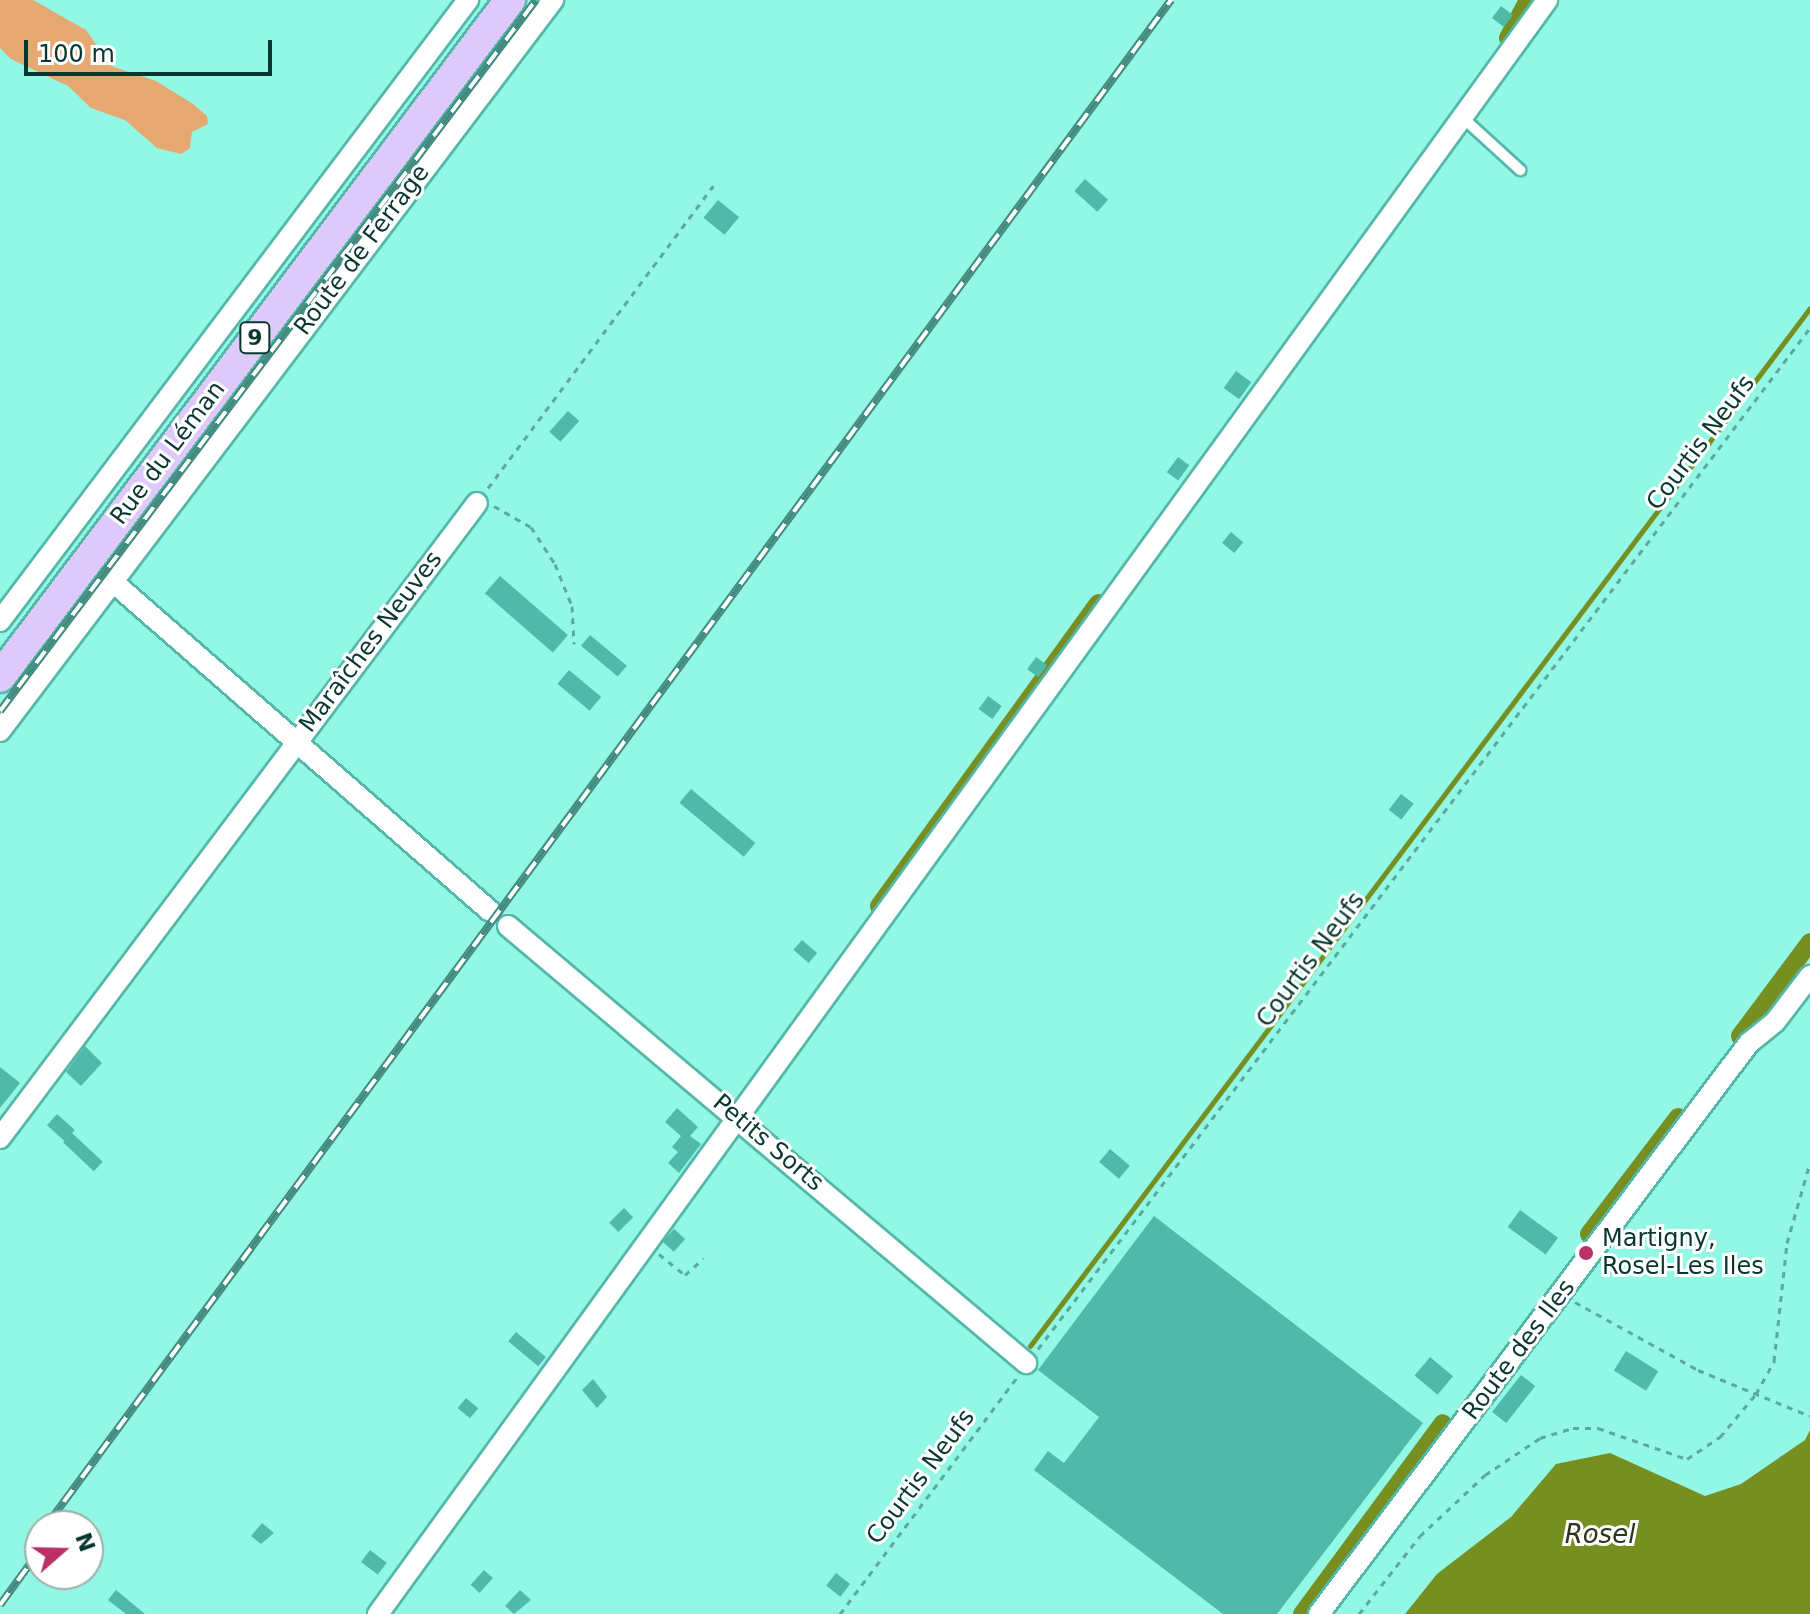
<!DOCTYPE html>
<meta charset="utf-8">
<style>
body{margin:0}
#map{position:relative;width:1810px;height:1614px;overflow:hidden;background:#92f7e5;font-family:"DejaVu Sans",sans-serif}
div>[style]{position:absolute}
.green>*{inset:0;background:#e6a871}
.water>*{inset:0;background:#768f20}
.stream>*{height:5px;margin:-2.5px;padding:0 2.5px;transform-origin:2.5px;border-radius:2.5px;background:#768f20}
.canal>*{height:18px;margin:-9px;padding:0 9px;transform-origin:9px;border-radius:9px;background:#768f20}
.building>*{inset:0;background:#4fbaaa;transform-origin:0 0}
.path>*{height:3px;margin-top:-1.5px;transform-origin:0;background:repeating-linear-gradient(90deg,#5baa9d 0 6px,transparent 0 12px)}
.roads{filter:drop-shadow(2px 0 #53b8a9) drop-shadow(-2px 0 #53b8a9) drop-shadow(0 2px #53b8a9) drop-shadow(0 -2px #53b8a9)}
.service>*{height:10px;margin:-5px;padding:0 5px;transform-origin:5px;border-radius:5px;background:#fff}
.minor>*{height:20px;margin:-10px;padding:0 10px;transform-origin:10px;border-radius:10px;background:#fff}
.primary>*{height:30px;margin:-15px;padding:0 15px;transform-origin:15px;border-radius:15px;background:#ddcafa}
.rail>*{height:8px;margin-top:-4px;transform-origin:0;background:repeating-linear-gradient(90deg,#fff 0 15px,#448a7e 0 30px);box-sizing:border-box;border-block:2px solid #448a7e}
.dots>*{width:22px;height:22px;translate:-50% -50%;box-sizing:border-box;border:4px solid #fff;border-radius:50%}
span{translate:-50% -50%;white-space:nowrap;text-align:center;line-height:1.15;-webkit-text-stroke:6px #fff;paint-order:stroke}
.shield-label span{padding:2px 6px;background:#fff;border:2px solid;border-radius:6px;-webkit-text-stroke-width:0}
.shield-label{font-size:22px;color:#093730;font-weight:700}
.street-label{font-size:24px;color:#093730}
.poi-label{font-size:24px;color:#093730}
.left{translate:0 -50%;text-align:left}
.water-label{font-size:26px;color:#2d341c;font-style:italic}
.north{position:absolute;left:24px;top:1510px;width:80px;height:80px;box-sizing:border-box;background:#fff;border:2px solid #9dafac;border-radius:50%;rotate:70deg;font-size:22px;font-weight:700;line-height:32px;text-align:center;color:#093730}
.north::after{content:'';display:block;margin:auto;width:28px;height:36px;background:#bb3067;clip-path:polygon(50% 0,100% 100%,50% 72%,0 100%)}
.scale{position:absolute;left:24px;top:40px;width:248px;height:36px;box-sizing:border-box;border:4px solid #093730;border-top:0;padding-left:10px;font-size:24px;line-height:28px;white-space:nowrap;color:#093730;-webkit-text-stroke:6px #fff;paint-order:stroke}
</style>
<div id="map">
<div class="green">
<div style="clip-path:polygon(0 0,33px 0,86px 30px,111px 66px,156px 81px,193px 104px,207px 116px,208px 124px,192px 132px,190px 148px,181px 154px,157px 148px,125px 120px,91px 108px,68px 86px,11px 59px,0 48px)"></div>
</div>
<div class="water">
<div style="clip-path:polygon(1810px 1430px,1810px 1614px,1405px 1614px,1437px 1574px,1511px 1517px,1556px 1464px,1610px 1453px,1705px 1496px,1741px 1484px,1805px 1440px)"></div>
</div>
<div class="stream">
<div style="left:1030px;top:1346px;width:1298px;rotate:-53.08deg"></div>
</div>
<div class="canal">
<div style="left:1508px;top:38px;width:43px;rotate:-62.2deg"></div>
<div style="left:879px;top:906px;width:374px;rotate:-54.1deg"></div>
<div style="left:1740px;top:1036px;width:117px;rotate:-53.3deg"></div>
<div style="left:1589px;top:1234px;width:147px;rotate:-52.7deg"></div>
<div style="left:1302px;top:1614px;width:237px;rotate:-53.6deg"></div>
</div>
<div class="building">
<div style="left:1501px;top:6px;width:15px;height:15px;rotate:37deg"></div>
<div style="left:1085px;top:179px;width:31px;height:16px;rotate:42deg"></div>
<div style="left:718px;top:200px;width:27px;height:23px;rotate:39deg"></div>
<div style="left:1236px;top:371px;width:19px;height:21px;rotate:36deg"></div>
<div style="left:568px;top:411px;width:15px;height:28px;rotate:42deg"></div>
<div style="left:1178px;top:457px;width:14px;height:19px;rotate:36deg"></div>
<div style="left:1231px;top:532px;width:16px;height:14px;rotate:40deg"></div>
<div style="left:500px;top:576px;width:90px;height:23px;rotate:41deg"></div>
<div style="left:590px;top:635px;width:48px;height:14px;rotate:40deg"></div>
<div style="left:1036px;top:657px;width:14px;height:15px;rotate:36deg"></div>
<div style="left:569px;top:670px;width:42px;height:18px;rotate:40deg"></div>
<div style="left:988px;top:696px;width:17px;height:16px;rotate:36deg"></div>
<div style="left:691px;top:789px;width:84px;height:18px;rotate:40deg"></div>
<div style="left:1401px;top:794px;width:16px;height:20px;rotate:38deg"></div>
<div style="left:802px;top:940px;width:20px;height:13px;rotate:41deg"></div>
<div style="clip-path:polygon(85px 1046px,102px 1063px,81px 1086px,66px 1072px)"></div>
<div style="clip-path:polygon(0 1067px,20px 1083px,0 1108px)"></div>
<div style="clip-path:polygon(677px 1108px,698px 1127px,690px 1136px,701px 1144px,679px 1173px,668px 1163px,678px 1152px,672px 1147px,681px 1136px,665px 1122px)"></div>
<div style="left:57px;top:1114px;width:24px;height:15px;rotate:42deg"></div>
<div style="left:72px;top:1133px;width:42px;height:13px;rotate:43deg"></div>
<div style="left:1110px;top:1149px;width:26px;height:17px;rotate:40deg"></div>
<div style="left:624px;top:1208px;width:13px;height:21px;rotate:45deg"></div>
<div style="left:1520px;top:1210px;width:47px;height:21px;rotate:36deg"></div>
<div style="clip-path:polygon(1154px 1216px,1423px 1423px,1277px 1614px,1223px 1614px,1034px 1470px,1048px 1451px,1064px 1463px,1099px 1417px,1038px 1370px)"></div>
<div style="left:674px;top:1229px;width:15px;height:17px;rotate:42deg"></div>
<div style="left:516px;top:1332px;width:39px;height:12px;rotate:40deg"></div>
<div style="left:1626px;top:1351px;width:38px;height:23px;rotate:32deg"></div>
<div style="left:1430px;top:1357px;width:30px;height:24px;rotate:40deg"></div>
<div style="left:1521px;top:1375px;width:18px;height:47px;rotate:38deg"></div>
<div style="clip-path:polygon(593px 1379px,607px 1397px,597px 1408px,582px 1390px)"></div>
<div style="left:466px;top:1398px;width:16px;height:13px;rotate:40deg"></div>
<div style="clip-path:polygon(262px 1523px,274px 1533px,261px 1544px,251px 1536px)"></div>
<div style="left:370px;top:1550px;width:21px;height:15px;rotate:37deg"></div>
<div style="left:484px;top:1570px;width:12px;height:20px;rotate:42deg"></div>
<div style="left:836px;top:1573px;width:18px;height:16px;rotate:38deg"></div>
<div style="clip-path:polygon(116px 1590px,145px 1614px,126px 1614px,108px 1600px)"></div>
<div style="clip-path:polygon(520px 1590px,531px 1600px,514px 1614px,505px 1606px)"></div>
</div>
<div class="path">
<div style="left:488px;top:488px;width:377px;rotate:-53.3deg"></div>
<div style="left:494px;top:506px;width:43px;rotate:29.6deg"></div>
<div style="left:531px;top:527px;width:44px;rotate:57deg"></div>
<div style="left:555px;top:564px;width:45px;rotate:68deg"></div>
<div style="left:572px;top:606px;width:38px;rotate:87deg"></div>
<div style="left:659px;top:1254px;width:33px;rotate:39deg"></div>
<div style="left:685px;top:1275px;width:25px;rotate:-42deg"></div>
<div style="left:1575px;top:1302px;width:141px;rotate:28.9deg"></div>
<div style="left:1698px;top:1370px;width:121px;rotate:22.3deg"></div>
<div style="left:1038px;top:1349px;width:1280px;rotate:-52.91deg"></div>
<div style="left:840px;top:1614px;width:296px;rotate:-53.2deg"></div>
<div style="left:1359px;top:1614px;width:99px;rotate:-52deg"></div>
<div style="left:1420px;top:1536px;width:89px;rotate:-43.2deg"></div>
<div style="left:1485px;top:1475px;width:66px;rotate:-33.9deg"></div>
<div style="left:1540px;top:1438px;width:34px;rotate:-17deg"></div>
<div style="left:1573px;top:1428px;width:25px"></div>
<div style="left:1598px;top:1428px;width:94px;rotate:19.2deg"></div>
<div style="left:1687px;top:1459px;width:40px;rotate:-34deg"></div>
<div style="left:1720px;top:1437px;width:56px;rotate:-50.1deg"></div>
<div style="left:1756px;top:1394px;width:38px;rotate:-61deg"></div>
<div style="left:1774px;top:1361px;width:119px;rotate:-83.7deg"></div>
<div style="left:1787px;top:1243px;width:83px;rotate:-74deg"></div>
</div>
<div class="roads">
<div class="service">
<div style="left:1462px;top:117px;width:79px;rotate:42.4deg"></div>
</div>
<div class="minor">
<div style="left:113px;top:582px;width:500px;rotate:41.11deg"></div>
<div style="left:0;top:621px;width:778px;rotate:-53deg"></div>
<div style="left:0;top:731px;width:917px;rotate:-52.89deg"></div>
<div style="left:508px;top:926px;width:678px;rotate:40.15deg"></div>
<div style="left:0;top:1138px;width:794px;rotate:-53.09deg"></div>
<div style="left:378px;top:1614px;width:1993px;rotate:-54.08deg"></div>
<div style="left:1319px;top:1614px;width:715px;rotate:-53.02deg"></div>
<div style="left:1749px;top:1043px;width:33px;rotate:-39deg"></div>
<div style="left:1775px;top:1022px;width:58px;rotate:-52.7deg"></div>
</div>
<div class="primary">
<div style="left:0;top:677px;width:848px;rotate:-53.01deg"></div>
</div>
</div>
<div class="rail">
<div style="left:0;top:711px;width:890px;rotate:-52.99deg"></div>
<div style="left:46px;top:1526px;width:1896px;rotate:-53.6deg"></div>
<div style="left:0;top:1605px;width:68px;rotate:-54deg"></div>
</div>
<div class="dots">
<div style="left:1586px;top:1253px;background:#bb3067"></div>
</div>
<div class="shield-label">
<span style="left:255px;top:338px">9</span>
</div>
<div class="street-label">
<span style="left:362px;top:250px;rotate:-53deg">Route de Ferrage</span>
<span style="left:1701px;top:443px;rotate:-53deg">Courtis Neufs</span>
<span style="left:168px;top:453px;rotate:-53deg">Rue du Léman</span>
<span style="left:371px;top:642px;rotate:-53deg">Maraîches Neuves</span>
<span style="left:1311px;top:960px;rotate:-53deg">Courtis Neufs</span>
<span style="left:768px;top:1143px;rotate:40deg">Petits Sorts</span>
<span style="left:1519px;top:1350px;rotate:-53deg">Route des Iles</span>
<span style="left:921px;top:1477px;rotate:-53deg">Courtis Neufs</span>
</div>
<div class="poi-label">
<span class="left" style="left:1602px;top:1253px">Martigny,<br>Rosel-Les Iles</span>
</div>
<div class="water-label">
<span style="left:1600px;top:1535px">Rosel</span>
</div>
<div class="north">N</div>
<div class="scale">100 m</div>
</div>
